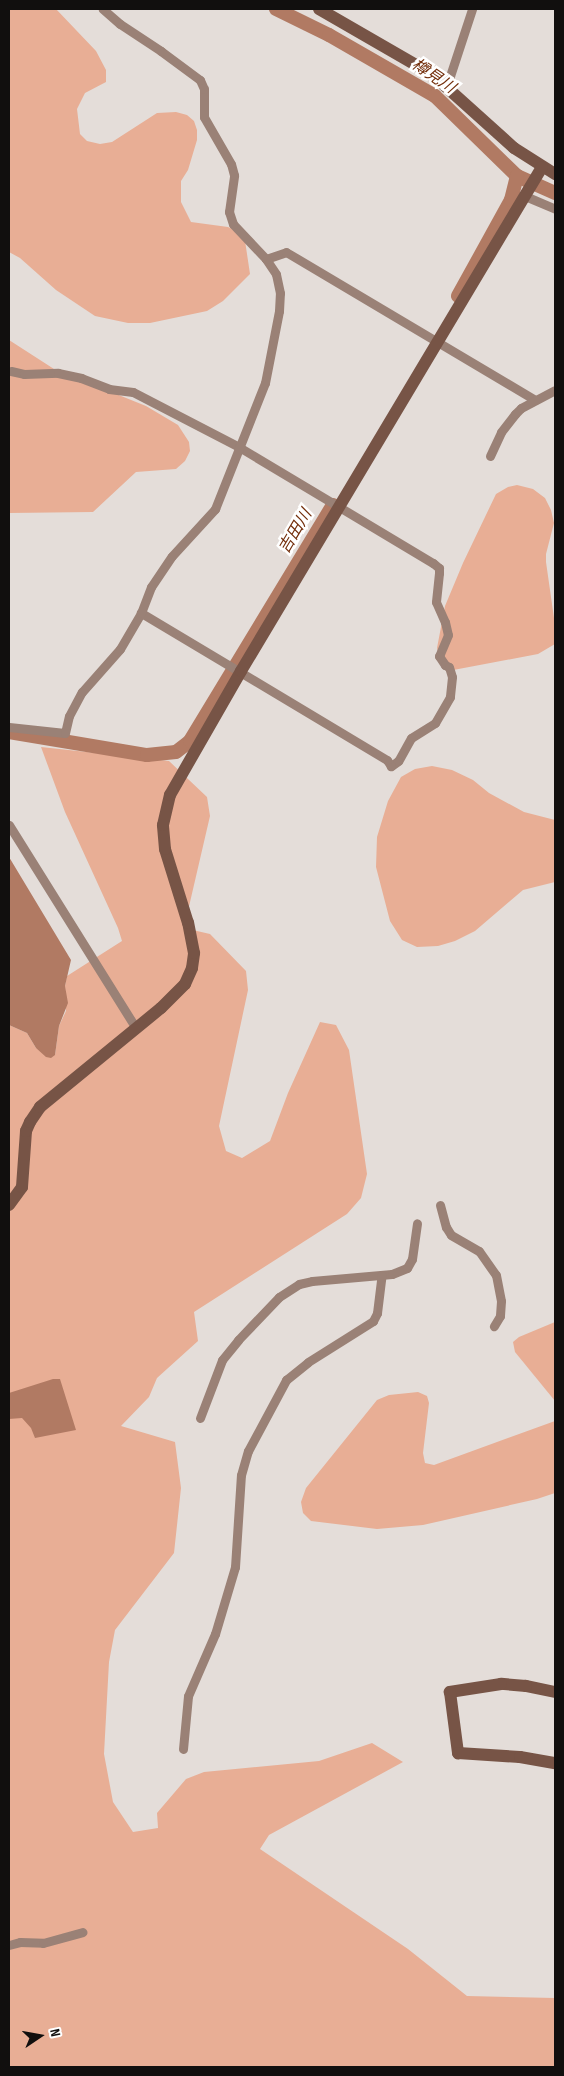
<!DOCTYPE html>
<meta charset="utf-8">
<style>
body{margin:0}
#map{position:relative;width:564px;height:2076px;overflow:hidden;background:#e4ddd9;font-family:"Sofia Sans Condensed","Noto Sans JP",sans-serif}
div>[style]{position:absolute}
.green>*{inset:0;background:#e8ae95}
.water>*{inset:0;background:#b17a63}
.river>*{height:14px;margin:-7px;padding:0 7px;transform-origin:7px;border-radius:7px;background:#b17a63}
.street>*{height:9px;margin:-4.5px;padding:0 4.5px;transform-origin:4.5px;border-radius:4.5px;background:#9a8176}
.secondary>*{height:12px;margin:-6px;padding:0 6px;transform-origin:6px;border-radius:6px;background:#775446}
span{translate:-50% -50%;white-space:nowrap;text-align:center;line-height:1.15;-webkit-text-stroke:5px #fff;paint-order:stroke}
.water-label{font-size:16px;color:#732e0b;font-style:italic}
.frame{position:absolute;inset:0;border:10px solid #110f0e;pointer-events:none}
.north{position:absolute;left:15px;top:2011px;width:50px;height:50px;-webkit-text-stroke:4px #fff;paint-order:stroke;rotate:78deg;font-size:14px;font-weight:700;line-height:20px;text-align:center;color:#110f0e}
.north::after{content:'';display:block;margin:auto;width:18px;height:22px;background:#110f0e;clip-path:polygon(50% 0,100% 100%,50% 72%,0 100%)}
</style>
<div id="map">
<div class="green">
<div style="clip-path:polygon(9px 9px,56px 9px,96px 51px,106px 70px,106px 82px,85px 93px,77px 109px,80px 134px,87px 141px,100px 144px,112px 142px,157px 113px,176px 112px,187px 115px,194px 121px,197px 130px,197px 140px,188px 170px,181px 181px,181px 202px,191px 222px,228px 227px,244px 234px,250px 274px,223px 301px,207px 311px,150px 323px,128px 323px,95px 316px,56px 290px,20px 258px,9px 252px)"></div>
<div style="clip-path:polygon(9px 340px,54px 369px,146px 406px,178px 425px,189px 442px,190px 451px,185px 461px,176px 469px,136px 472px,93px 512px,9px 513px)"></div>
<div style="clip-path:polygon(517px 485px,533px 489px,545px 498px,551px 510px,554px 523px,546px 554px,546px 562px,555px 625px,555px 644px,538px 654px,448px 671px,440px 661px,437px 648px,445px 606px,463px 563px,496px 494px,508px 487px)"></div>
<div style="clip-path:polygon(41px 747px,169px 761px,207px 797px,210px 816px,184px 928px,210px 934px,246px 971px,248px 990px,219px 1126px,226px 1151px,242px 1158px,270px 1141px,288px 1093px,320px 1022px,336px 1025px,349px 1050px,367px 1174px,361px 1198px,347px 1214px,194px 1312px,198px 1341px,157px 1378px,149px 1397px,121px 1426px,175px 1442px,181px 1488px,174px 1553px,115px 1630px,109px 1662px,104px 1754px,113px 1802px,133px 1832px,158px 1828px,157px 1813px,186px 1779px,204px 1772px,319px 1761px,372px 1743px,403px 1762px,269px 1835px,260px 1849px,408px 1949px,467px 1996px,555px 1998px,555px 2067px,9px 2067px,9px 1025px,27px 1033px,36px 1048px,55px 1055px,59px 1026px,66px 1011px,65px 986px,67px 976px,122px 941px,118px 928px,65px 812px)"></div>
<div style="clip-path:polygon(432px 766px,452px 770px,473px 780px,489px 793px,524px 812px,555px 820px,555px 882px,523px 890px,475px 931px,455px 941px,438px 946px,417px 947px,402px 940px,390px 921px,376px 867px,377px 837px,388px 801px,401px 777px,415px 769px)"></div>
<div style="clip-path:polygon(555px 1322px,555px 1401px,515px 1352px,513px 1342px,519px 1337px)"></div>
<div style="clip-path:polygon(418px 1392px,427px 1396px,429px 1403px,423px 1453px,425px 1463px,434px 1465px,555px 1421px,555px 1493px,537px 1499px,423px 1525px,377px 1529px,311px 1521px,303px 1513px,301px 1502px,306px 1488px,377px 1400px,389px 1395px)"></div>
</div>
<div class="water">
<div style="clip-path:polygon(9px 857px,71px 960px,65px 986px,68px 1003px,59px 1026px,55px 1055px,51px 1058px,46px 1057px,36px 1048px,27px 1033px,9px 1025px)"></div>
<div style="clip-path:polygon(53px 1379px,60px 1379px,76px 1430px,35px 1438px,31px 1428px,22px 1418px,9px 1419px,9px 1393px)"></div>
</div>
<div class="river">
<div style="left:276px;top:9px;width:59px;rotate:26.1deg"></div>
<div style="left:329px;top:35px;width:122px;rotate:29.9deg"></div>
<div style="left:435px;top:96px;width:115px;rotate:44.3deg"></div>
<div style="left:517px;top:176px;width:42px;rotate:24.1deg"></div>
<div style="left:458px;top:296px;width:110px;rotate:-61.1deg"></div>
<div style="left:511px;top:200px;width:25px;rotate:-76deg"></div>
<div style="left:9px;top:732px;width:140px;rotate:9.5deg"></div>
<div style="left:147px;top:755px;width:29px;rotate:-6deg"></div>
<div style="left:176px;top:752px;width:18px;rotate:-38deg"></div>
<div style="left:190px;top:741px;width:276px;rotate:-58.8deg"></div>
</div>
<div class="street">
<div style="left:444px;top:85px;width:11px;rotate:-56deg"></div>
<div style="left:450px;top:76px;width:71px;rotate:-71.8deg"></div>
<div style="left:525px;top:196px;width:33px;rotate:23deg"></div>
<div style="left:266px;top:259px;width:21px;rotate:-19deg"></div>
<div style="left:286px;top:252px;width:290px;rotate:30.7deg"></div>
<div style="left:11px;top:371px;width:13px;rotate:13deg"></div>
<div style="left:24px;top:374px;width:34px;rotate:-2deg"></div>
<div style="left:58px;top:373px;width:24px;rotate:12deg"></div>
<div style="left:81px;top:378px;width:30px;rotate:21deg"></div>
<div style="left:109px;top:389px;width:24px;rotate:7deg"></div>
<div style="left:133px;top:392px;width:119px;rotate:27.4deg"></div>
<div style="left:239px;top:447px;width:226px;rotate:30.9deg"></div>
<div style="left:433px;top:563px;width:8px;rotate:40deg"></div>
<div style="left:439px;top:568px;width:5px;rotate:90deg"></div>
<div style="left:439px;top:573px;width:29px;rotate:96deg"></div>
<div style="left:436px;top:602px;width:22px;rotate:66deg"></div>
<div style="left:445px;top:622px;width:13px;rotate:77deg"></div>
<div style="left:448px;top:635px;width:23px;rotate:113deg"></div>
<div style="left:439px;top:656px;width:11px;rotate:56deg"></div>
<div style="left:445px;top:665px;width:4px;rotate:27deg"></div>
<div style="left:449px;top:667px;width:10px;rotate:73deg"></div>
<div style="left:452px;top:677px;width:20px;rotate:96deg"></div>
<div style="left:450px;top:697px;width:30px;rotate:120deg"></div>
<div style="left:435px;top:723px;width:28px;rotate:148deg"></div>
<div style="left:411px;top:738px;width:26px;rotate:119deg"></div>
<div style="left:398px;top:761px;width:9px;rotate:144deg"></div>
<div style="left:391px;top:766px;width:7px;rotate:-124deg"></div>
<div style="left:387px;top:760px;width:287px;rotate:-149.1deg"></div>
<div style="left:490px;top:456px;width:26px;rotate:-65deg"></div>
<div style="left:501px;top:432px;width:23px;rotate:-52deg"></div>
<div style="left:515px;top:414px;width:8px;rotate:-45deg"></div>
<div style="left:521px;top:408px;width:38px;rotate:-28deg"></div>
<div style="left:9px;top:727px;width:56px;rotate:6.1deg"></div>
<div style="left:65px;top:733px;width:17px;rotate:-77deg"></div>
<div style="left:69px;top:716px;width:27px;rotate:-62deg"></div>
<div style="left:82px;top:692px;width:57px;rotate:-48.5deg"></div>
<div style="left:120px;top:649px;width:42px;rotate:-59.7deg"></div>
<div style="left:141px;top:613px;width:28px;rotate:-69deg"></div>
<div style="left:151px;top:587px;width:37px;rotate:-56deg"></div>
<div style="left:172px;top:556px;width:64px;rotate:-47.5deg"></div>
<div style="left:215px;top:509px;width:136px;rotate:-68.4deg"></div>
<div style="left:265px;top:383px;width:73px;rotate:-79deg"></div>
<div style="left:279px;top:311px;width:18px;rotate:-87deg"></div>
<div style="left:280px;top:293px;width:19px;rotate:-102deg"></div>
<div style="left:276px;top:274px;width:18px;rotate:-124deg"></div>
<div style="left:266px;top:259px;width:48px;rotate:-133.3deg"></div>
<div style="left:233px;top:224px;width:13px;rotate:-108deg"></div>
<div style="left:229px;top:212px;width:37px;rotate:-82deg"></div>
<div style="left:234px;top:175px;width:11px;rotate:-105deg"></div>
<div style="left:231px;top:164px;width:54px;rotate:-119.9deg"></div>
<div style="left:204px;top:117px;width:28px;rotate:-90deg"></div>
<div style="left:204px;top:89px;width:10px;rotate:-114deg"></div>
<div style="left:200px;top:80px;width:49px;rotate:-143.4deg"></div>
<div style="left:161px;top:51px;width:49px;rotate:-146.6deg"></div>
<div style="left:120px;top:24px;width:23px;rotate:-139deg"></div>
<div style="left:9px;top:825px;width:239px;rotate:58deg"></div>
<div style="left:440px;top:1205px;width:23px;rotate:75deg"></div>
<div style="left:446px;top:1227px;width:9px;rotate:58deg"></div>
<div style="left:451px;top:1235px;width:32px;rotate:30deg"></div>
<div style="left:479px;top:1251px;width:29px;rotate:55deg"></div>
<div style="left:496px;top:1275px;width:26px;rotate:79deg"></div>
<div style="left:501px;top:1301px;width:15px;rotate:94deg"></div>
<div style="left:500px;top:1316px;width:12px;rotate:121deg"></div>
<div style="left:200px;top:1418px;width:62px;rotate:-69.2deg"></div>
<div style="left:222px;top:1360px;width:26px;rotate:-51deg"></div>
<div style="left:238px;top:1340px;width:59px;rotate:-46.4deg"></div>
<div style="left:279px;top:1297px;width:24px;rotate:-33deg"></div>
<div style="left:299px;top:1284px;width:13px;rotate:-13deg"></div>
<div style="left:312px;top:1281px;width:80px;rotate:-5deg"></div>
<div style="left:392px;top:1274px;width:16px;rotate:-22deg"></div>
<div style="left:407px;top:1268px;width:10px;rotate:-61deg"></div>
<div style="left:412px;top:1259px;width:36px;rotate:-82deg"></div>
<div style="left:183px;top:1749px;width:53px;rotate:-84.6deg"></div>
<div style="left:188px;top:1696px;width:68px;rotate:-66.5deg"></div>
<div style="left:215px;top:1634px;width:70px;rotate:-73.4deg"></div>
<div style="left:235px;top:1567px;width:92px;rotate:-86.3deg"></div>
<div style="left:241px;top:1475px;width:25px;rotate:-74deg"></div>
<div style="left:248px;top:1451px;width:81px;rotate:-61.8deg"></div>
<div style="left:286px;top:1380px;width:28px;rotate:-39deg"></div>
<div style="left:308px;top:1362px;width:77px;rotate:-32.2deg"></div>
<div style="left:373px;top:1321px;width:9px;rotate:-63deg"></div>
<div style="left:377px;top:1313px;width:38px;rotate:-83deg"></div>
<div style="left:9px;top:1945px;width:11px;rotate:-15deg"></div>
<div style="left:20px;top:1942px;width:23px;rotate:2deg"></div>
<div style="left:43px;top:1943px;width:41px;rotate:-15.4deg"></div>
</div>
<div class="secondary">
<div style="left:319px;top:9px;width:118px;rotate:30deg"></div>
<div style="left:421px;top:68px;width:29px;rotate:36deg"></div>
<div style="left:444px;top:85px;width:94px;rotate:42deg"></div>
<div style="left:514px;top:148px;width:49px;rotate:32.4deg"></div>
<div style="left:9px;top:1205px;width:22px;rotate:-54deg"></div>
<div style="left:22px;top:1187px;width:56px;rotate:-85.9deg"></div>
<div style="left:26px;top:1131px;width:10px;rotate:-66deg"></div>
<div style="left:30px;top:1122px;width:18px;rotate:-56deg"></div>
<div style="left:40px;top:1107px;width:156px;rotate:-39.3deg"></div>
<div style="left:161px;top:1008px;width:34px;rotate:-45deg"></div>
<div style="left:185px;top:984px;width:17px;rotate:-66deg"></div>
<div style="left:192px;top:968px;width:15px;rotate:-82deg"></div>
<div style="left:194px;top:953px;width:31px;rotate:-101deg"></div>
<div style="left:188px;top:923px;width:77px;rotate:-107.3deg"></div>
<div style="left:165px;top:849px;width:24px;rotate:-95deg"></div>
<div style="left:163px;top:825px;width:31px;rotate:-77deg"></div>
<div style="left:170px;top:795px;width:143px;rotate:-60.2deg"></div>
<div style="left:241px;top:671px;width:587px;rotate:-59.15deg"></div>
<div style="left:555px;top:1692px;width:30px;rotate:-168deg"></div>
<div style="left:526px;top:1686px;width:25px;rotate:-175deg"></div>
<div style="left:501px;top:1684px;width:52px;rotate:171.1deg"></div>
<div style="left:450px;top:1692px;width:62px;rotate:82.5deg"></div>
<div style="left:458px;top:1753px;width:62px;rotate:3.7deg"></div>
<div style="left:520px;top:1757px;width:36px;rotate:10deg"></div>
</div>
<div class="water-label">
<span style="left:433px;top:77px;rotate:34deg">樽見川</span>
<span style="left:296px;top:532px;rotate:-59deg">吉田川</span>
</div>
<div class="frame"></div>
<div class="north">N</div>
</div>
